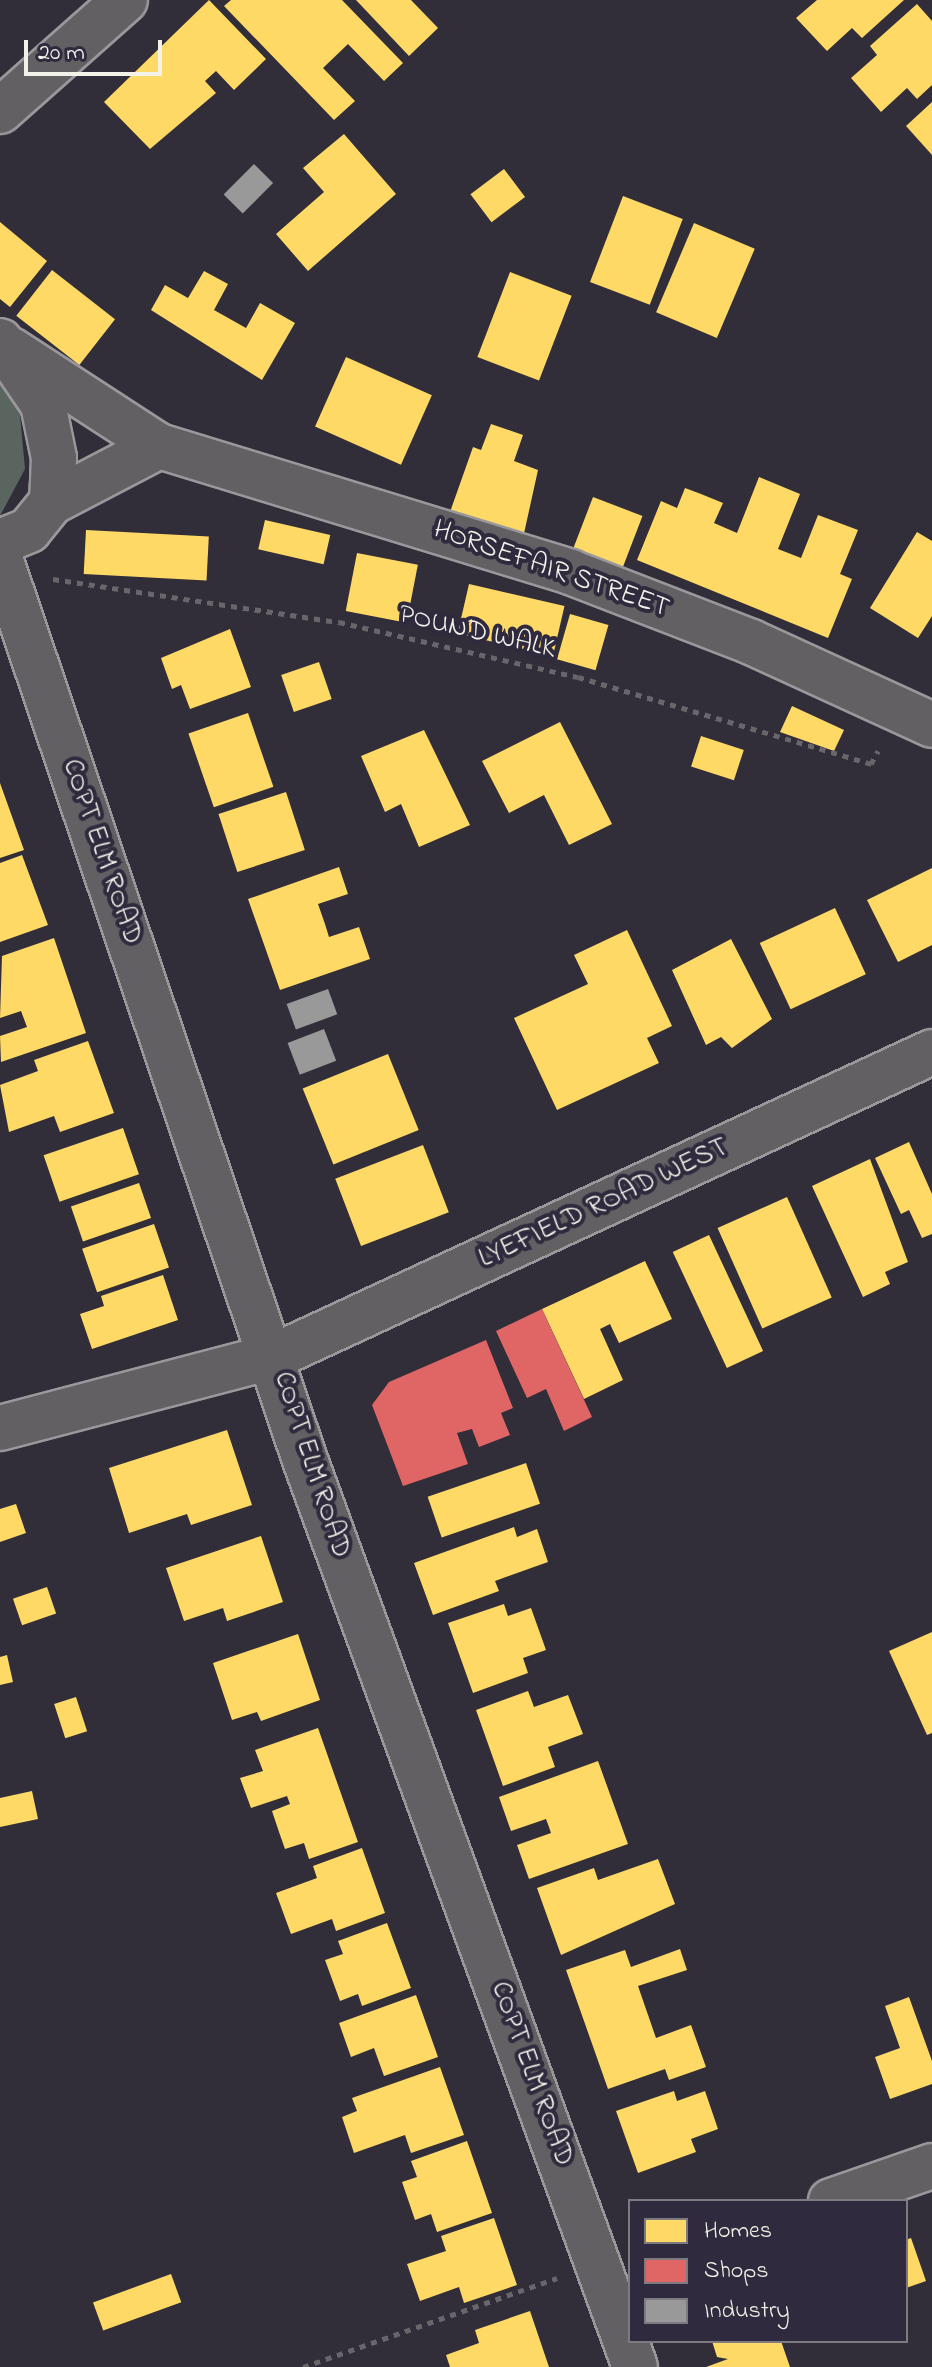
<!DOCTYPE html>
<style>
body{margin:0}
#map{position:relative;width:932px;height:2367px;overflow:hidden;background:#312e39;font-family:"Indie Flower",sans-serif}
div>[style]{position:absolute}
.green>*{inset:0;background:#59655e}
.homes>*{inset:0;background:#ffd966;transform-origin:0 0}
.shops>*{inset:0;background:#e06666}
.industry>*{inset:0;background:#999;transform-origin:0 0}
.path>*{height:5px;margin-top:-2.5px;transform-origin:0;background:repeating-linear-gradient(90deg,#68666b 0 6px,transparent 0 12px)}
.roads{filter:drop-shadow(2px 0 #9a989b) drop-shadow(-2px 0 #9a989b) drop-shadow(0 2px #9a989b) drop-shadow(0 -2px #9a989b)}
.street>*{height:44px;margin:-22px;padding:0 22px;transform-origin:22px;border-radius:22px;background:#626063}
.secondary>*{height:44px;margin:-22px;padding:0 22px;transform-origin:22px;border-radius:22px;background:#626063}
span{translate:-50% -50%;white-space:nowrap;text-align:center;line-height:1.15;-webkit-text-stroke:8px #2f2a3d;paint-order:stroke}
.street-label{font-size:28px;color:#f4f1e8}
.legend{position:absolute;left:628px;top:2199px;width:280px;height:144px;box-sizing:border-box;background:#2f2a3d;border:2px solid #7e7a81;margin:0;padding:10px 14px;list-style:none;font-size:24px;color:#f4f1e8}
.legend li{display:flex;align-items:center;gap:16px;height:40px}
.legend b{width:40px;border:2px solid #7e7a81}
.scale{position:absolute;left:24px;top:40px;width:138px;height:36px;box-sizing:border-box;border:4px solid #f4f1e8;border-top:0;padding-left:10px;font-size:24px;line-height:28px;white-space:nowrap;color:#f4f1e8;-webkit-text-stroke:6px #2f2a3d;paint-order:stroke}
</style>
<div id="map">
<div class="green">
<div style="clip-path:polygon(0 370px,20px 415px,25px 469px,0 516px)"></div>
</div>
<div class="homes">
<div style="clip-path:polygon(209px 0,266px 59px,234px 90px,216px 71px,205px 81px,216px 93px,150px 149px,104px 102px)"></div>
<div style="clip-path:polygon(231px 0,342px 0,403px 63px,384px 81px,348px 44px,323px 68px,355px 101px,334px 120px,224px 6px)"></div>
<div style="clip-path:polygon(356px 0,411px 0,438px 28px,409px 56px)"></div>
<div style="clip-path:polygon(817px 0,904px 0,862px 38px,852px 28px,827px 51px,796px 18px)"></div>
<div style="clip-path:polygon(917px 4px,932px 21px,932px 85px,917px 99px,907px 88px,881px 112px,851px 78px,877px 55px,870px 46px)"></div>
<div style="clip-path:polygon(932px 102px,932px 155px,906px 126px)"></div>
<div style="clip-path:polygon(344px 134px,396px 194px,308px 271px,276px 234px,324px 192px,303px 168px)"></div>
<div style="left:504px;top:169px;width:35px;height:42px;rotate:53deg"></div>
<div style="left:623px;top:196px;width:64px;height:92px;rotate:21deg"></div>
<div style="clip-path:polygon(0 222px,47px 261px,10px 307px,0 299px)"></div>
<div style="left:694px;top:223px;width:66px;height:97px;rotate:23deg"></div>
<div style="left:52px;top:270px;width:80px;height:58px;rotate:38deg"></div>
<div style="clip-path:polygon(204px 271px,228px 284px,214px 310px,246px 328px,260px 303px,295px 323px,262px 380px,151px 310px,165px 285px,188px 298px)"></div>
<div style="left:510px;top:272px;width:66px;height:91px;rotate:21deg"></div>
<div style="left:346px;top:357px;width:94px;height:76px;rotate:24deg"></div>
<div style="clip-path:polygon(491px 424px,523px 435px,514px 461px,538px 470px,523px 538px,450px 512px,473px 447px,481px 450px)"></div>
<div style="clip-path:polygon(759px 477px,800px 494px,778px 549px,801px 558px,818px 515px,858px 530px,840px 574px,852px 579px,828px 638px,637px 560px,661px 501px,677px 508px,685px 488px,701px 494px,723px 503px,714px 523px,737px 533px)"></div>
<div style="left:593px;top:497px;width:53px;height:57px;rotate:21deg"></div>
<div style="left:265px;top:520px;width:67px;height:30px;rotate:13deg"></div>
<div style="left:86px;top:530px;width:123px;height:44px;rotate:3deg"></div>
<div style="clip-path:polygon(917px 532px,932px 541px,932px 616px,918px 638px,870px 608px)"></div>
<div style="left:357px;top:553px;width:62px;height:59px;rotate:11deg"></div>
<div style="left:469px;top:584px;width:98px;height:51px;rotate:13deg"></div>
<div style="left:570px;top:614px;width:40px;height:47px;rotate:16deg"></div>
<div style="clip-path:polygon(230px 629px,251px 687px,190px 709px,181px 685px,172px 689px,161px 658px)"></div>
<div style="left:319px;top:662px;width:39px;height:40px;rotate:71deg"></div>
<div style="clip-path:polygon(792px 706px,844px 730px,834px 751px,780px 732px)"></div>
<div style="left:248px;top:713px;width:78px;height:63px;rotate:71deg"></div>
<div style="clip-path:polygon(560px 722px,612px 824px,569px 845px,544px 795px,509px 813px,482px 761px)"></div>
<div style="clip-path:polygon(424px 730px,470px 825px,419px 847px,401px 804px,385px 812px,361px 756px)"></div>
<div style="left:701px;top:736px;width:45px;height:32px;rotate:18deg"></div>
<div style="clip-path:polygon(0 783px,24px 850px,0 858px)"></div>
<div style="left:286px;top:792px;width:61px;height:71px;rotate:72deg"></div>
<div style="clip-path:polygon(22px 855px,48px 925px,0 942px,0 863px)"></div>
<div style="clip-path:polygon(339px 867px,348px 894px,318px 904px,325px 924px,329px 937px,359px 927px,370px 959px,280px 990px,248px 899px)"></div>
<div style="clip-path:polygon(932px 868px,932px 945px,898px 962px,867px 900px)"></div>
<div style="left:835px;top:908px;width:73px;height:83px;rotate:65deg"></div>
<div style="clip-path:polygon(627px 930px,672px 1026px,647px 1038px,659px 1063px,557px 1110px,514px 1018px,588px 984px,574px 955px)"></div>
<div style="clip-path:polygon(54px 938px,86px 1033px,1px 1062px,0 1036px,27px 1027px,21px 1011px,0 1018px,2px 956px)"></div>
<div style="clip-path:polygon(731px 939px,772px 1019px,732px 1048px,721px 1037px,706px 1045px,672px 970px)"></div>
<div style="clip-path:polygon(88px 1041px,114px 1113px,60px 1132px,54px 1116px,9px 1132px,0 1085px,38px 1071px,34px 1060px)"></div>
<div style="left:388px;top:1054px;width:82px;height:92px;rotate:68deg"></div>
<div style="left:123px;top:1128px;width:49px;height:84px;rotate:71deg"></div>
<div style="clip-path:polygon(909px 1142px,932px 1194px,932px 1234px,922px 1238px,909px 1210px,901px 1214px,875px 1158px)"></div>
<div style="left:423px;top:1145px;width:72px;height:94px;rotate:69deg"></div>
<div style="clip-path:polygon(870px 1159px,908px 1262px,885px 1272px,890px 1284px,863px 1297px,812px 1186px)"></div>
<div style="left:139px;top:1183px;width:37px;height:72px;rotate:71deg"></div>
<div style="left:787px;top:1197px;width:110px;height:76px;rotate:66deg"></div>
<div style="left:154px;top:1224px;width:46px;height:76px;rotate:71deg"></div>
<div style="left:709px;top:1235px;width:128px;height:40px;rotate:65deg"></div>
<div style="clip-path:polygon(645px 1261px,672px 1319px,619px 1343px,610px 1324px,600px 1329px,623px 1380px,584px 1399px,542px 1309px)"></div>
<div style="clip-path:polygon(163px 1275px,178px 1320px,92px 1349px,80px 1314px,104px 1306px,101px 1296px)"></div>
<div style="clip-path:polygon(227px 1430px,252px 1505px,191px 1525px,187px 1514px,129px 1533px,109px 1468px)"></div>
<div style="left:526px;top:1463px;width:43px;height:104px;rotate:71deg"></div>
<div style="clip-path:polygon(16px 1504px,26px 1533px,0 1542px,0 1509px)"></div>
<div style="clip-path:polygon(514px 1527px,517px 1537px,537px 1529px,548px 1562px,495px 1581px,499px 1591px,433px 1615px,414px 1563px)"></div>
<div style="clip-path:polygon(261px 1536px,283px 1602px,227px 1621px,223px 1608px,184px 1621px,166px 1568px)"></div>
<div style="left:47px;top:1587px;width:28px;height:36px;rotate:71deg"></div>
<div style="clip-path:polygon(504px 1604px,508px 1616px,531px 1608px,546px 1650px,523px 1658px,528px 1673px,473px 1693px,448px 1623px)"></div>
<div style="clip-path:polygon(932px 1632px,932px 1733px,927px 1735px,889px 1651px)"></div>
<div style="clip-path:polygon(298px 1634px,320px 1700px,261px 1721px,257px 1712px,232px 1720px,213px 1663px)"></div>
<div style="clip-path:polygon(7px 1655px,13px 1682px,0 1685px,0 1657px)"></div>
<div style="clip-path:polygon(528px 1691px,534px 1707px,568px 1695px,583px 1734px,548px 1747px,555px 1767px,503px 1786px,476px 1710px)"></div>
<div style="left:76px;top:1697px;width:36px;height:23px;rotate:72deg"></div>
<div style="clip-path:polygon(318px 1728px,358px 1842px,309px 1859px,304px 1843px,285px 1849px,279px 1832px,272px 1811px,290px 1804px,287px 1796px,251px 1808px,240px 1778px,263px 1771px,255px 1750px)"></div>
<div style="clip-path:polygon(598px 1761px,628px 1844px,529px 1879px,517px 1845px,551px 1833px,549px 1827px,546px 1819px,511px 1831px,499px 1797px)"></div>
<div style="clip-path:polygon(32px 1791px,38px 1819px,0 1827px,0 1798px)"></div>
<div style="clip-path:polygon(362px 1848px,385px 1913px,336px 1931px,332px 1919px,291px 1934px,276px 1893px,317px 1878px,313px 1866px)"></div>
<div style="clip-path:polygon(658px 1859px,675px 1904px,561px 1955px,537px 1888px,594px 1868px,598px 1880px)"></div>
<div style="clip-path:polygon(387px 1923px,411px 1988px,362px 2006px,358px 1994px,340px 2001px,325px 1960px,343px 1954px,338px 1941px)"></div>
<div style="clip-path:polygon(680px 1949px,687px 1970px,638px 1986px,656px 2038px,691px 2025px,706px 2067px,669px 2080px,665px 2069px,608px 2089px,566px 1970px,625px 1950px,631px 1967px)"></div>
<div style="clip-path:polygon(416px 1995px,438px 2057px,384px 2076px,374px 2048px,351px 2057px,339px 2023px)"></div>
<div style="clip-path:polygon(909px 1997px,932px 2061px,932px 2084px,890px 2099px,875px 2057px,900px 2048px,885px 2006px)"></div>
<div style="clip-path:polygon(440px 2067px,464px 2135px,411px 2153px,405px 2135px,354px 2153px,342px 2117px,357px 2111px,352px 2098px)"></div>
<div style="clip-path:polygon(674px 2091px,677px 2101px,705px 2091px,718px 2129px,691px 2139px,696px 2152px,638px 2173px,616px 2111px)"></div>
<div style="clip-path:polygon(467px 2141px,492px 2213px,437px 2232px,431px 2214px,415px 2220px,402px 2182px,417px 2177px,411px 2161px)"></div>
<div style="clip-path:polygon(494px 2218px,517px 2285px,464px 2303px,459px 2287px,420px 2301px,407px 2264px,446px 2251px,441px 2236px)"></div>
<div style="clip-path:polygon(911px 2238px,926px 2281px,906px 2288px,906px 2240px)"></div>
<div style="left:171px;top:2274px;width:30px;height:83px;rotate:70deg"></div>
<div style="clip-path:polygon(530px 2311px,549px 2367px,450px 2367px,446px 2355px,479px 2343px,475px 2330px)"></div>
<div style="clip-path:polygon(712px 2341px,781px 2341px,790px 2367px,706px 2367px,728px 2359px,717px 2357px)"></div>
</div>
<div class="shops">
<div style="clip-path:polygon(542px 1309px,592px 1417px,564px 1431px,546px 1389px,527px 1398px,496px 1331px)"></div>
<div style="clip-path:polygon(486px 1340px,513px 1408px,501px 1413px,510px 1435px,479px 1447px,472px 1429px,457px 1433px,468px 1464px,403px 1486px,372px 1405px,389px 1382px)"></div>
</div>
<div class="industry">
<div style="left:254px;top:164px;width:27px;height:43px;rotate:45deg"></div>
<div style="left:328px;top:989px;width:27px;height:44px;rotate:70deg"></div>
<div style="left:324px;top:1029px;width:34px;height:39px;rotate:69deg"></div>
</div>
<div class="path">
<div style="left:53px;top:579px;width:289px;rotate:8.6deg"></div>
<div style="left:339px;top:622px;width:245px;rotate:13deg"></div>
<div style="left:578px;top:677px;width:306px;rotate:16.5deg"></div>
<div style="left:871px;top:764px;width:15px;rotate:-62deg"></div>
<div style="left:303px;top:2367px;width:269px;rotate:-19.3deg"></div>
</div>
<div class="roads">
<div class="street">
<div style="left:0;top:111px;width:167px;rotate:-41.6deg"></div>
<div style="left:11px;top:350px;width:176px;rotate:33deg"></div>
<div style="left:0;top:1428px;width:284px;rotate:-14.7deg"></div>
<div style="left:831px;top:2201px;width:107px;rotate:-19.1deg"></div>
</div>
<div class="secondary">
<div style="left:0;top:341px;width:76px;rotate:55.7deg"></div>
<div style="left:43px;top:404px;width:55px;rotate:78.5deg"></div>
<div style="left:54px;top:458px;width:44px;rotate:92.6deg"></div>
<div style="left:0;top:542px;width:31px;rotate:-22deg"></div>
<div style="left:29px;top:530px;width:36px;rotate:-51deg"></div>
<div style="left:52px;top:502px;width:121px;rotate:-27.6deg"></div>
<div style="left:159px;top:446px;width:430px;rotate:17deg"></div>
<div style="left:570px;top:572px;width:194px;rotate:21.1deg"></div>
<div style="left:751px;top:642px;width:199px;rotate:24.6deg"></div>
<div style="left:0;top:558px;width:949px;rotate:71.32deg"></div>
<div style="left:304px;top:1457px;width:968px;rotate:70.01deg"></div>
<div style="left:275px;top:1356px;width:724px;rotate:-24.83deg"></div>
</div>
</div>
<div class="street-label">
<span style="left:551px;top:570px;rotate:19deg">HORSEFAIR STREET</span>
<span style="left:477px;top:633px;rotate:13deg">POUND WALK</span>
<span style="left:101px;top:852px;rotate:71deg">COPT ELM ROAD</span>
<span style="left:604px;top:1204px;rotate:-25deg">LYEFIELD ROAD WEST</span>
<span style="left:311px;top:1465px;rotate:72deg">COPT ELM ROAD</span>
<span style="left:531px;top:2074px;rotate:70deg">COPT ELM ROAD</span>
</div>
<ul class="legend">
<li><b style="height:22px;background:#ffd966"></b>Homes</li>
<li><b style="height:22px;background:#e06666"></b>Shops</li>
<li><b style="height:22px;background:#999"></b>Industry</li>
</ul>
<div class="scale">20 m</div>
</div>
